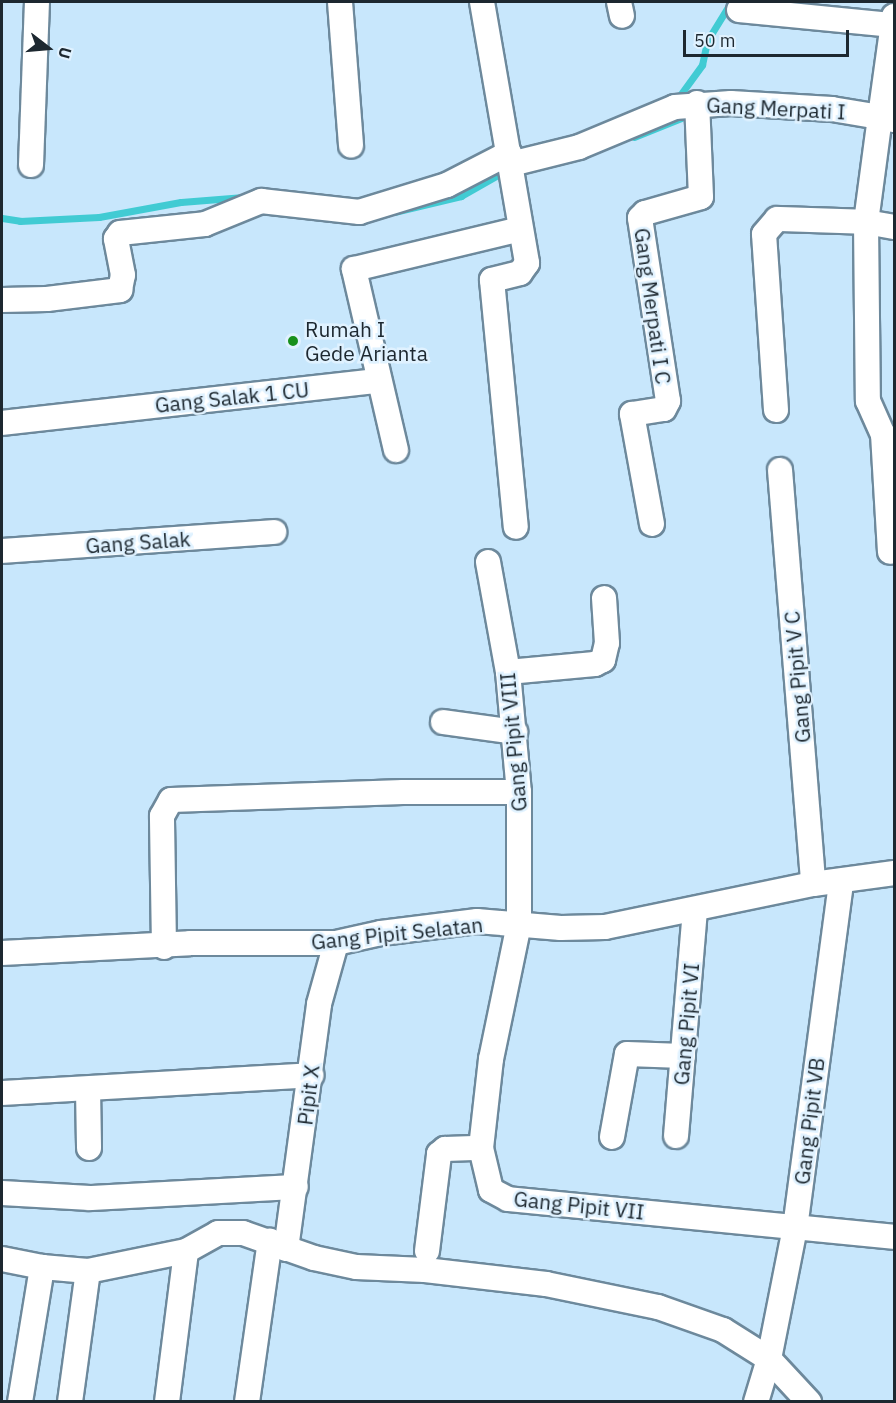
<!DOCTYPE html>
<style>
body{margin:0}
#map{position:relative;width:896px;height:1403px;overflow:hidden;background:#c8e7fc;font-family:"IBM Plex Sans",sans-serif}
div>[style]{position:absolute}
.stream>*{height:7px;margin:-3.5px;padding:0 3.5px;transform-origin:3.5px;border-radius:3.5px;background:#41cbd3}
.roads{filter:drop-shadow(2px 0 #6d899c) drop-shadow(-2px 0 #6d899c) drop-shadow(0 2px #6d899c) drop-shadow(0 -2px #6d899c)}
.minor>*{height:24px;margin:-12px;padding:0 12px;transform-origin:12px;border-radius:12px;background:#fff}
.dots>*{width:16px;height:16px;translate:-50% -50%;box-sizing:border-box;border:3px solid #e0f2ff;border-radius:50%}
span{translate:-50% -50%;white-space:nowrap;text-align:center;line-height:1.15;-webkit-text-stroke:5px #e0f2ff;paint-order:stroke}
.street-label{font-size:21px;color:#1d2830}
.poi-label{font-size:21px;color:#1d2830}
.left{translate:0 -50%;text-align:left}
.frame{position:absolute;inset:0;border:3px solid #1d2830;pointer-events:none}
.north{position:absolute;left:18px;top:18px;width:60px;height:60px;-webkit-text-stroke:4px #e0f2ff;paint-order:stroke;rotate:106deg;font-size:16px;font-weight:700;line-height:24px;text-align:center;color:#1d2830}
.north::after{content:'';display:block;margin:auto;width:21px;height:27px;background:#1d2830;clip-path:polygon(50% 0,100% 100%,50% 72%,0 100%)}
.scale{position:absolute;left:683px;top:30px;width:166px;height:27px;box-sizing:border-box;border:3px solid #1d2830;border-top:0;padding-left:8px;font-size:18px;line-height:21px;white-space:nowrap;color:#1d2830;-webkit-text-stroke:4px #e0f2ff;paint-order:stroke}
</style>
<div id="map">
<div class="stream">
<div style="left:678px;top:98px;width:41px;rotate:-54deg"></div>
<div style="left:702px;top:65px;width:25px;rotate:-78deg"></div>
<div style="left:707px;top:41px;width:46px;rotate:-58.4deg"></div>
<div style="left:634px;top:137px;width:51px;rotate:-22deg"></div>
<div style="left:394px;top:212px;width:69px;rotate:-13.4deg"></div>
<div style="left:461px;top:196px;width:51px;rotate:-29.6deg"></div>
<div style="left:2px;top:218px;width:18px;rotate:9deg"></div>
<div style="left:20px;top:221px;width:79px;rotate:-2.9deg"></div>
<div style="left:99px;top:217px;width:83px;rotate:-10.4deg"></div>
<div style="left:181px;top:202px;width:63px;rotate:-4.5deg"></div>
</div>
<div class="roads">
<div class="minor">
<div style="left:340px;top:2px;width:144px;rotate:85.6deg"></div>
<div style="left:482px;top:2px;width:265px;rotate:80.2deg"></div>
<div style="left:527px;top:263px;width:12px;rotate:125deg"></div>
<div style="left:520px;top:273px;width:29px;rotate:166deg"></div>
<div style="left:492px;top:280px;width:248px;rotate:84.5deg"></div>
<div style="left:619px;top:2px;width:14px;rotate:78deg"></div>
<div style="left:739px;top:10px;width:155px;rotate:5.6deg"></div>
<div style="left:894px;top:16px;width:102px;rotate:97.9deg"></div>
<div style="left:880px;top:117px;width:14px;rotate:12deg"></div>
<div style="left:511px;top:164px;width:70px;rotate:-14deg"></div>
<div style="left:579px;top:147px;width:104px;rotate:-22.6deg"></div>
<div style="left:675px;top:107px;width:56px;rotate:-4.1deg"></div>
<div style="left:731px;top:103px;width:101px;rotate:3.4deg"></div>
<div style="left:832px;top:109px;width:49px;rotate:9.5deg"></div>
<div style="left:880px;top:117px;width:106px;rotate:97.6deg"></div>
<div style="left:866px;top:222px;width:28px;rotate:10deg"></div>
<div style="left:31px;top:165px;width:163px;rotate:-87.9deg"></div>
<div style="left:2px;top:300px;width:45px;rotate:-1.3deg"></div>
<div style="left:47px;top:299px;width:74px;rotate:-7deg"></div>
<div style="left:120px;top:290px;width:15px;rotate:-79deg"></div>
<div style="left:123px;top:275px;width:37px;rotate:-101deg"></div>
<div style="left:116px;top:239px;width:7px;rotate:-56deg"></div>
<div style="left:120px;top:233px;width:85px;rotate:-6deg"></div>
<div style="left:205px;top:224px;width:61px;rotate:-22.3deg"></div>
<div style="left:261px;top:201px;width:99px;rotate:6.4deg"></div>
<div style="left:359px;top:212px;width:92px;rotate:-17.1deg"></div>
<div style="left:447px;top:185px;width:70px;rotate:-27.3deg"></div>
<div style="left:776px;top:410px;width:176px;rotate:-93.9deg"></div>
<div style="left:764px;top:234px;width:20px;rotate:-49deg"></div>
<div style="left:777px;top:219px;width:89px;rotate:1.9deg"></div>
<div style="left:866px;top:222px;width:179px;rotate:89.4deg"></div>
<div style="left:868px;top:401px;width:36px;rotate:66deg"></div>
<div style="left:883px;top:434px;width:118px;rotate:86.6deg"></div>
<div style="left:2px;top:423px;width:379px;rotate:-6.4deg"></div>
<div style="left:396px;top:450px;width:186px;rotate:-103.1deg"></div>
<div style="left:354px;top:269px;width:171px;rotate:-13.5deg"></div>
<div style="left:780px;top:470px;width:415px;rotate:85.4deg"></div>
<div style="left:652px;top:524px;width:112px;rotate:-100.3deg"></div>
<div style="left:632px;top:414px;width:32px;rotate:-9deg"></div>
<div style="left:664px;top:409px;width:9px;rotate:-63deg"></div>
<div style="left:668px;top:401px;width:185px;rotate:-98.7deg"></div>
<div style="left:640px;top:218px;width:7px;rotate:-45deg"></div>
<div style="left:645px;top:213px;width:58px;rotate:-15.9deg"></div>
<div style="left:701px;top:197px;width:94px;rotate:-92.4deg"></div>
<div style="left:2px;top:551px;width:273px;rotate:-4deg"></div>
<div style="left:488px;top:562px;width:112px;rotate:79.7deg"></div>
<div style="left:508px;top:672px;width:121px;rotate:84.8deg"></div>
<div style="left:519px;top:792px;width:132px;rotate:90deg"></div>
<div style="left:519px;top:924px;width:138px;rotate:101.7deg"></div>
<div style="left:491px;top:1059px;width:90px;rotate:96.4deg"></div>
<div style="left:481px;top:1148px;width:43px;rotate:76.6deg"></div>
<div style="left:491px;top:1190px;width:19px;rotate:28deg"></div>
<div style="left:508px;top:1199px;width:388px;rotate:5.6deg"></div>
<div style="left:508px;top:672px;width:87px;rotate:-5.3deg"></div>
<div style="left:595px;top:664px;width:9px;rotate:-27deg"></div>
<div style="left:603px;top:660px;width:17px;rotate:-77deg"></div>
<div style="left:607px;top:643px;width:45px;rotate:-93.8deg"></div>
<div style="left:443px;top:722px;width:73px;rotate:7.9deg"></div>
<div style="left:164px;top:947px;width:131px;rotate:-90.9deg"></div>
<div style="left:162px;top:816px;width:18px;rotate:-61deg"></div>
<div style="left:171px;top:800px;width:232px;rotate:-2deg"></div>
<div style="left:403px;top:792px;width:116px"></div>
<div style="left:2px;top:953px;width:188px;rotate:-3deg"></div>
<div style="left:190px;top:943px;width:146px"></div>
<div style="left:336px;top:943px;width:46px;rotate:-12.5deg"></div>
<div style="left:381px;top:933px;width:97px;rotate:-7.1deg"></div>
<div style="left:477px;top:921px;width:84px;rotate:4.8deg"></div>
<div style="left:561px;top:928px;width:44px;rotate:-1.3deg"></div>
<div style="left:605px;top:927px;width:212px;rotate:-11.7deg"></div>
<div style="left:813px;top:884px;width:82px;rotate:-7.7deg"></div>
<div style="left:88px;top:1089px;width:59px;rotate:89deg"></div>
<div style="left:2px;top:1093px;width:310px;rotate:-3.3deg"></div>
<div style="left:676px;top:1136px;width:226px;rotate:-85.2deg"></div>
<div style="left:612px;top:1137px;width:84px;rotate:-79.8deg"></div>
<div style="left:627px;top:1054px;width:56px;rotate:2deg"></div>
<div style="left:2px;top:1193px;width:88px;rotate:3.3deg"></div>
<div style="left:90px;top:1198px;width:206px;rotate:-3.1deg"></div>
<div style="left:286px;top:1249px;width:247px;rotate:-82.3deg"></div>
<div style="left:319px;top:1004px;width:63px;rotate:-74.4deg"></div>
<div style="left:427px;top:1251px;width:98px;rotate:-82.9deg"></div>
<div style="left:439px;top:1154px;width:8px;rotate:-40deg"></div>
<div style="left:445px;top:1149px;width:36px;rotate:-2deg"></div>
<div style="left:2px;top:1259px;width:41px;rotate:11.3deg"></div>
<div style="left:42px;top:1267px;width:46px;rotate:5deg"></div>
<div style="left:88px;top:1271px;width:100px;rotate:-11.5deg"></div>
<div style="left:186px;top:1251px;width:37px;rotate:-29deg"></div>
<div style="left:218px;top:1233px;width:25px"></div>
<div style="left:243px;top:1233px;width:75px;rotate:19.4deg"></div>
<div style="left:314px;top:1258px;width:43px;rotate:12.1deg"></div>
<div style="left:356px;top:1267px;width:69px;rotate:2.5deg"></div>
<div style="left:425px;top:1270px;width:122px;rotate:6.6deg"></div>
<div style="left:546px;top:1284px;width:114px;rotate:11.6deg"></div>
<div style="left:658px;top:1307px;width:69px;rotate:19.5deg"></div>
<div style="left:723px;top:1330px;width:54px;rotate:32.2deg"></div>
<div style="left:769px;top:1359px;width:59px;rotate:47.1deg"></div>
<div style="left:20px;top:1402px;width:137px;rotate:-80.7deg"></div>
<div style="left:70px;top:1402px;width:132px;rotate:-82.2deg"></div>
<div style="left:167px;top:1402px;width:152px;rotate:-82.8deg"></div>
<div style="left:247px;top:1402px;width:163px;rotate:-81.9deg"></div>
<div style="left:756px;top:1402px;width:45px;rotate:-73.2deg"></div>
<div style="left:769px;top:1359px;width:134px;rotate:-78.8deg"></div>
<div style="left:795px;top:1228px;width:350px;rotate:-82.4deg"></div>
</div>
</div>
<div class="dots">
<div style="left:293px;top:341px;background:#18901c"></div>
</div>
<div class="street-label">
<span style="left:776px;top:108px;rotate:3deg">Gang Merpati I</span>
<span style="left:653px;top:306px;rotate:82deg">Gang Merpati I C</span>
<span style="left:232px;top:397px;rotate:-6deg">Gang Salak 1 CU</span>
<span style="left:138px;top:542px;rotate:-4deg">Gang Salak</span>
<span style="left:797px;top:677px;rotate:-95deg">Gang Pipit V C</span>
<span style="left:513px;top:742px;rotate:-95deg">Gang Pipit VIII</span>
<span style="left:397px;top:933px;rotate:-6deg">Gang Pipit Selatan</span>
<span style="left:686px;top:1024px;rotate:-85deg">Gang Pipit VI</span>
<span style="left:308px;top:1095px;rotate:-83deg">Pipit X</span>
<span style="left:809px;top:1121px;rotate:-83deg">Gang Pipit VB</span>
<span style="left:579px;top:1205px;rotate:6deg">Gang Pipit VII</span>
</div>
<div class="poi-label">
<span class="left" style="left:305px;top:341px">Rumah I<br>Gede Arianta</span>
</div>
<div class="frame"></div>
<div class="north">U</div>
<div class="scale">50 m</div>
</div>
